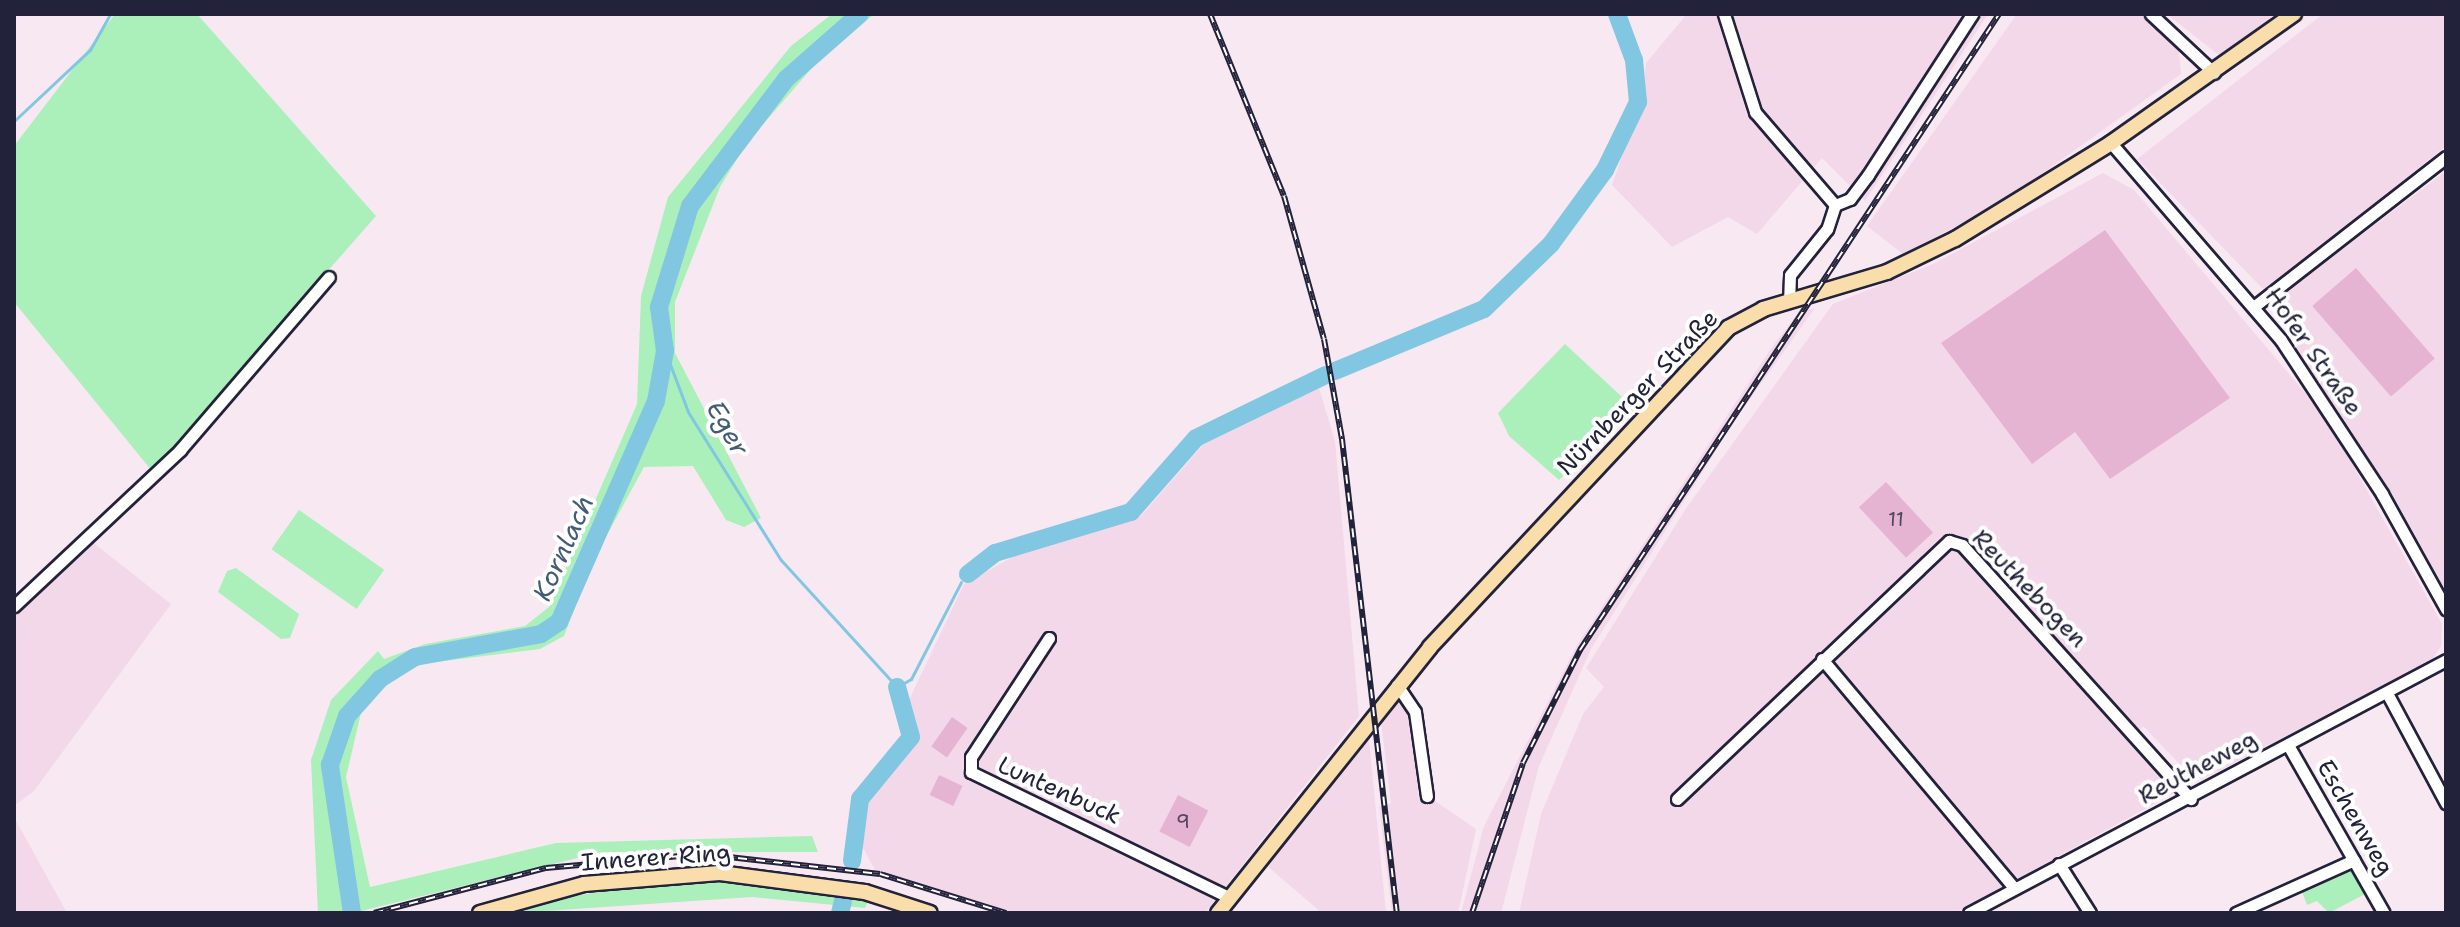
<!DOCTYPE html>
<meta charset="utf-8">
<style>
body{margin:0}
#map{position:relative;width:2460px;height:927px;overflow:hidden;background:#f8e8f2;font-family:"Shantell Sans",sans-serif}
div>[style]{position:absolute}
.built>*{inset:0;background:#f3d8e9}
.green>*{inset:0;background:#abf0bb;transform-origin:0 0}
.stream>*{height:3px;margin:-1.5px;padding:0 1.5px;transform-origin:1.5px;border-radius:1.5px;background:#81c7e2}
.river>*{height:18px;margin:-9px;padding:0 9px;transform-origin:9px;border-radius:9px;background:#81c7e2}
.building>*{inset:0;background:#e6b4d3;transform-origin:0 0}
.roads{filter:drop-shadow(2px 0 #22223b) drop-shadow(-2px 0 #22223b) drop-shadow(0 2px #22223b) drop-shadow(0 -2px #22223b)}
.minor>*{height:11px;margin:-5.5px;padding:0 5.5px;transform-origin:5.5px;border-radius:5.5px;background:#fff}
.major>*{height:14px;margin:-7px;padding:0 7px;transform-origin:7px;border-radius:7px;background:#f9deab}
.rail>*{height:6px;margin-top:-3px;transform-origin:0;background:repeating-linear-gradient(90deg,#fff 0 9px,#22223b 0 18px);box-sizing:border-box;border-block:2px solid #22223b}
span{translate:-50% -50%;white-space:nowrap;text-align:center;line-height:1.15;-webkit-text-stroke:8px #fff;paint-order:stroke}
.number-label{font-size:20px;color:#534661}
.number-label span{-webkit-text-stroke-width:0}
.street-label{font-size:24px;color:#22223b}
.water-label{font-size:26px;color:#435c75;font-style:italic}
.frame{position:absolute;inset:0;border:16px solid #22223b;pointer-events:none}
</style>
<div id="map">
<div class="built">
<div style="clip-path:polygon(1687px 14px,1988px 14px,1865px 201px,1822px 158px,1757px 234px,1728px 217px,1672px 247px,1612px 185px,1643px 96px,1646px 63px)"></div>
<div style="clip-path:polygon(2017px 14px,2141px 14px,2179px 52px,2181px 74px,2001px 203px,1903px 254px,1867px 226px)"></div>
<div style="clip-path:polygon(2167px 14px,2275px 14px,2220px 56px)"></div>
<div style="clip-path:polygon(2323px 14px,2446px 14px,2446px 146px,2265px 291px,2137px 159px)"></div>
<div style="clip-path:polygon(2446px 171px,2446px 590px,2270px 304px)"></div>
<div style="clip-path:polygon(2103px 173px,2134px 190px,2327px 419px,2442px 624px,2441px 646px,2432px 660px,2197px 782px,2143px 726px,2134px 737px,2176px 792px,1955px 913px,1519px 913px,1541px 814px,1583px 714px,1604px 687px,1586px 668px,1687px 507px,1833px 304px,1933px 264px)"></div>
<div style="clip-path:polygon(1815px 308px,1735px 420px,1591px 649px,1539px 766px,1501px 913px,1461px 913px,1484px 826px,1576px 647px,1770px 350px,1798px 313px)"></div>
<div style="clip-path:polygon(1319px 388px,1335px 441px,1359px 716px,1205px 913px,1015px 913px,875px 870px,857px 837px,866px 798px,917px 733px,908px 702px,964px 584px,1027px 549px,1141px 516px,1203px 445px)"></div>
<div style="clip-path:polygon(91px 541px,171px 604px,34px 791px,14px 806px,14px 613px)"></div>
<div style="clip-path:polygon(1402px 698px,1410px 711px,1419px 799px,1432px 799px,1476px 829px,1458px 913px,1392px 913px,1379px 806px,1391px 804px,1381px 721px)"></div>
<div style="clip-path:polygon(1369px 740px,1386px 913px,1322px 913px,1267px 866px)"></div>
<div style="clip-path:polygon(14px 817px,67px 913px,14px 913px)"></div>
</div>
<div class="green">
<div style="clip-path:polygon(115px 14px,197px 14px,376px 216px,152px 471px,14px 302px,14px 146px)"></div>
<div style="clip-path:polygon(832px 14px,874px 14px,812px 68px,746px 144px,720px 187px,675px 302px,675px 353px,761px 518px,744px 527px,726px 520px,693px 466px,644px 467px,595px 557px,564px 636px,540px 649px,420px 664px,386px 684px,361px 713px,346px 777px,370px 887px,556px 843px,812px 836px,818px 852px,602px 852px,353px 913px,318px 913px,311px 760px,331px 700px,378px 651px,384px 659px,425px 644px,525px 626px,549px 607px,637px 404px,641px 296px,668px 197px,791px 46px)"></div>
<div style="clip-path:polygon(1565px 344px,1635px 409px,1559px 480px,1509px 436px,1498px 413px)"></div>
<div style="left:299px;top:510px;width:104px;height:48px;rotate:35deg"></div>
<div style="clip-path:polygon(236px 568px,299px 614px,290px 638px,281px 639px,218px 592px,227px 571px)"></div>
<div style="clip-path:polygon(2346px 870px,2354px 872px,2367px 893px,2329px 913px,2317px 901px,2307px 905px,2301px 889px)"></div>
<div style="clip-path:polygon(670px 880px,737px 880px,869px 899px,865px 908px,752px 897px,516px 913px,563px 898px)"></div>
</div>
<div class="stream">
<div style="left:14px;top:121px;width:104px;rotate:-43.1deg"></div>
<div style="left:90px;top:50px;width:41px;rotate:-60.9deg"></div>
<div style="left:665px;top:351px;width:65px;rotate:69.3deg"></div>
<div style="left:688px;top:412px;width:175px;rotate:57.9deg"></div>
<div style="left:781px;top:560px;width:172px;rotate:47.6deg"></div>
<div style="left:897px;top:687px;width:16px;rotate:-30deg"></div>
<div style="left:911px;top:679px;width:109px;rotate:-62.7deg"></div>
</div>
<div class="river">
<div style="left:1335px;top:371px;width:161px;rotate:-22.6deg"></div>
<div style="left:1484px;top:309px;width:93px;rotate:-44.1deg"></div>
<div style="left:1551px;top:244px;width:92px;rotate:-53.9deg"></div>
<div style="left:1605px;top:170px;width:76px;rotate:-64.1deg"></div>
<div style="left:1638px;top:102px;width:42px;rotate:-95.4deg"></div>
<div style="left:1634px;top:60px;width:49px;rotate:-110.3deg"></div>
<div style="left:968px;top:574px;width:34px;rotate:-38deg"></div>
<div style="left:995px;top:553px;width:142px;rotate:-16.8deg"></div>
<div style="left:1131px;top:512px;width:98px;rotate:-48.7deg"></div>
<div style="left:1196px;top:438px;width:144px;rotate:-25.9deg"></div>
<div style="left:852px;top:861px;width:63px;rotate:-82.6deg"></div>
<div style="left:860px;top:799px;width:80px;rotate:-50.6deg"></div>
<div style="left:911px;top:737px;width:52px;rotate:-105.6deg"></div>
<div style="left:352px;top:913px;width:150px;rotate:-98.5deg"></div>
<div style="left:330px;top:765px;width:52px;rotate:-70.9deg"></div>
<div style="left:347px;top:716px;width:50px;rotate:-48.3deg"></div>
<div style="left:380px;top:679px;width:41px;rotate:-32.2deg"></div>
<div style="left:415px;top:657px;width:128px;rotate:-10.3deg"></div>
<div style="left:541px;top:634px;width:22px;rotate:-34deg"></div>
<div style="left:559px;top:622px;width:241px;rotate:-66.3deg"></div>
<div style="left:656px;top:401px;width:51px;rotate:-79.8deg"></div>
<div style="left:665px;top:351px;width:44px;rotate:-97.8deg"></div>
<div style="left:659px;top:307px;width:106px;rotate:-72.9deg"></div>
<div style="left:690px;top:206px;width:159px;rotate:-52.9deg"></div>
<div style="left:786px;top:79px;width:98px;rotate:-41.3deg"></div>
<div style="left:840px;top:913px;width:12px;rotate:-76deg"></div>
</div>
<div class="building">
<div style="clip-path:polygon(2105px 230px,2230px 398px,2110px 479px,2075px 432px,2032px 464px,1941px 343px)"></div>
<div style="left:2356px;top:268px;width:120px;height:58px;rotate:49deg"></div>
<div style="left:1886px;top:482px;width:69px;height:37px;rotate:47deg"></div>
<div style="left:952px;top:717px;width:19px;height:36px;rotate:35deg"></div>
<div style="left:939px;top:775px;width:26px;height:22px;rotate:25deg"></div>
<div style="left:1178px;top:795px;width:34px;height:41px;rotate:27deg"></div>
</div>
<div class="roads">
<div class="minor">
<div style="left:1724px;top:14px;width:103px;rotate:72.4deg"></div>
<div style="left:1755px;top:112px;width:123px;rotate:49.3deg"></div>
<div style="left:1835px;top:205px;width:25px;rotate:108deg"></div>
<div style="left:1827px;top:229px;width:59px;rotate:128.8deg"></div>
<div style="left:1790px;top:275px;width:25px;rotate:92deg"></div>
<div style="left:2151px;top:14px;width:86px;rotate:43.1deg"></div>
<div style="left:2111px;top:143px;width:260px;rotate:49.2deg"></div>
<div style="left:2281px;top:340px;width:184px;rotate:56.7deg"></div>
<div style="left:2382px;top:494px;width:132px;rotate:60.9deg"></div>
<div style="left:1835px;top:205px;width:16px;rotate:-22deg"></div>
<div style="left:1850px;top:199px;width:30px;rotate:-53deg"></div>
<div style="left:1868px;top:175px;width:192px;rotate:-57.1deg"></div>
<div style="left:2256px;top:305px;width:241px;rotate:-37.9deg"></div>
<div style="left:14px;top:606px;width:228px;rotate:-43.2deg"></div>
<div style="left:180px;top:450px;width:228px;rotate:-49.3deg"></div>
<div style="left:1049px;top:638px;width:142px;rotate:123.2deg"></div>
<div style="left:971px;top:757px;width:15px;rotate:90deg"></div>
<div style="left:971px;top:772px;width:288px;rotate:25.9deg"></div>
<div style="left:1822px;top:659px;width:297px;rotate:50deg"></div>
<div style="left:1397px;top:685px;width:32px;rotate:56deg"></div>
<div style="left:1415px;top:712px;width:85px;rotate:81.9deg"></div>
<div style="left:2387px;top:693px;width:125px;rotate:61.8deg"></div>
<div style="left:2288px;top:745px;width:193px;rotate:60.3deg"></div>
<div style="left:1677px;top:799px;width:375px;rotate:-43.5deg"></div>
<div style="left:1949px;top:541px;width:14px;rotate:17deg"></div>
<div style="left:1962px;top:545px;width:342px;rotate:48deg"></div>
<div style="left:2059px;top:864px;width:58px;rotate:57.7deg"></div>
<div style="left:1969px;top:913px;width:540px;rotate:-27.94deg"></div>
<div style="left:2236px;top:913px;width:129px;rotate:-24.2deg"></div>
</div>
<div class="major">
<div style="left:480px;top:913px;width:108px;rotate:-15.6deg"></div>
<div style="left:584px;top:884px;width:136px;rotate:-4.6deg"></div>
<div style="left:720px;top:873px;width:146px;rotate:7.5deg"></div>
<div style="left:865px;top:892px;width:68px;rotate:17.9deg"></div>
<div style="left:1218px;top:913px;width:340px;rotate:-51.4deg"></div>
<div style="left:1430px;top:647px;width:437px;rotate:-46.9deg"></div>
<div style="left:1728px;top:328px;width:40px;rotate:-28deg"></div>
<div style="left:1763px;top:309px;width:129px;rotate:-16.6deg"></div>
<div style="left:1887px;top:272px;width:76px;rotate:-25.9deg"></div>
<div style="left:1955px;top:239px;width:183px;rotate:-31.6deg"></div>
<div style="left:2111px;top:143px;width:224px;rotate:-35.2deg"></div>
</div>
</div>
<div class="rail">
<div style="left:1210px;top:14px;width:196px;rotate:67.9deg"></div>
<div style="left:1284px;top:196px;width:148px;rotate:74.4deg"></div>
<div style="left:1324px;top:339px;width:102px;rotate:79.8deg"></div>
<div style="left:1342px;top:439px;width:477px;rotate:83.4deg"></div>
<div style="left:374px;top:913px;width:178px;rotate:-14.7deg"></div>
<div style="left:546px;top:868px;width:157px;rotate:-5.1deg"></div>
<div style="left:702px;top:854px;width:179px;rotate:6.4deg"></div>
<div style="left:880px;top:874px;width:132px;rotate:17.2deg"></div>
<div style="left:1472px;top:913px;width:158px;rotate:-71.2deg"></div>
<div style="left:1523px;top:763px;width:127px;rotate:-63.2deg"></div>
<div style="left:1580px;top:650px;width:762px;rotate:-56.62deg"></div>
</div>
<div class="number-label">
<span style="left:1896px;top:519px">11</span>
<span style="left:1183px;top:821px">9</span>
</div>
<div class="street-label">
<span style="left:2313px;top:352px;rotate:55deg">Hofer Straße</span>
<span style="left:1638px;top:393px;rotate:-46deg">Nürnberger Straße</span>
<span style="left:2029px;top:589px;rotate:46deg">Reuthebogen</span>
<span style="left:2198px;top:768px;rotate:-28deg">Reutheweg</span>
<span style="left:1059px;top:791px;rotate:24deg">Luntenbuck</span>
<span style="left:2355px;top:818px;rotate:60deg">Eschenweg</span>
<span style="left:656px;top:858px;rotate:-4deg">Innerer Ring</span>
</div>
<div class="water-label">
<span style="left:728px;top:428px;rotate:60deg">Eger</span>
<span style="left:563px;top:548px;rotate:-66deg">Kornlach</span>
</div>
<div class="frame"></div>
</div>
